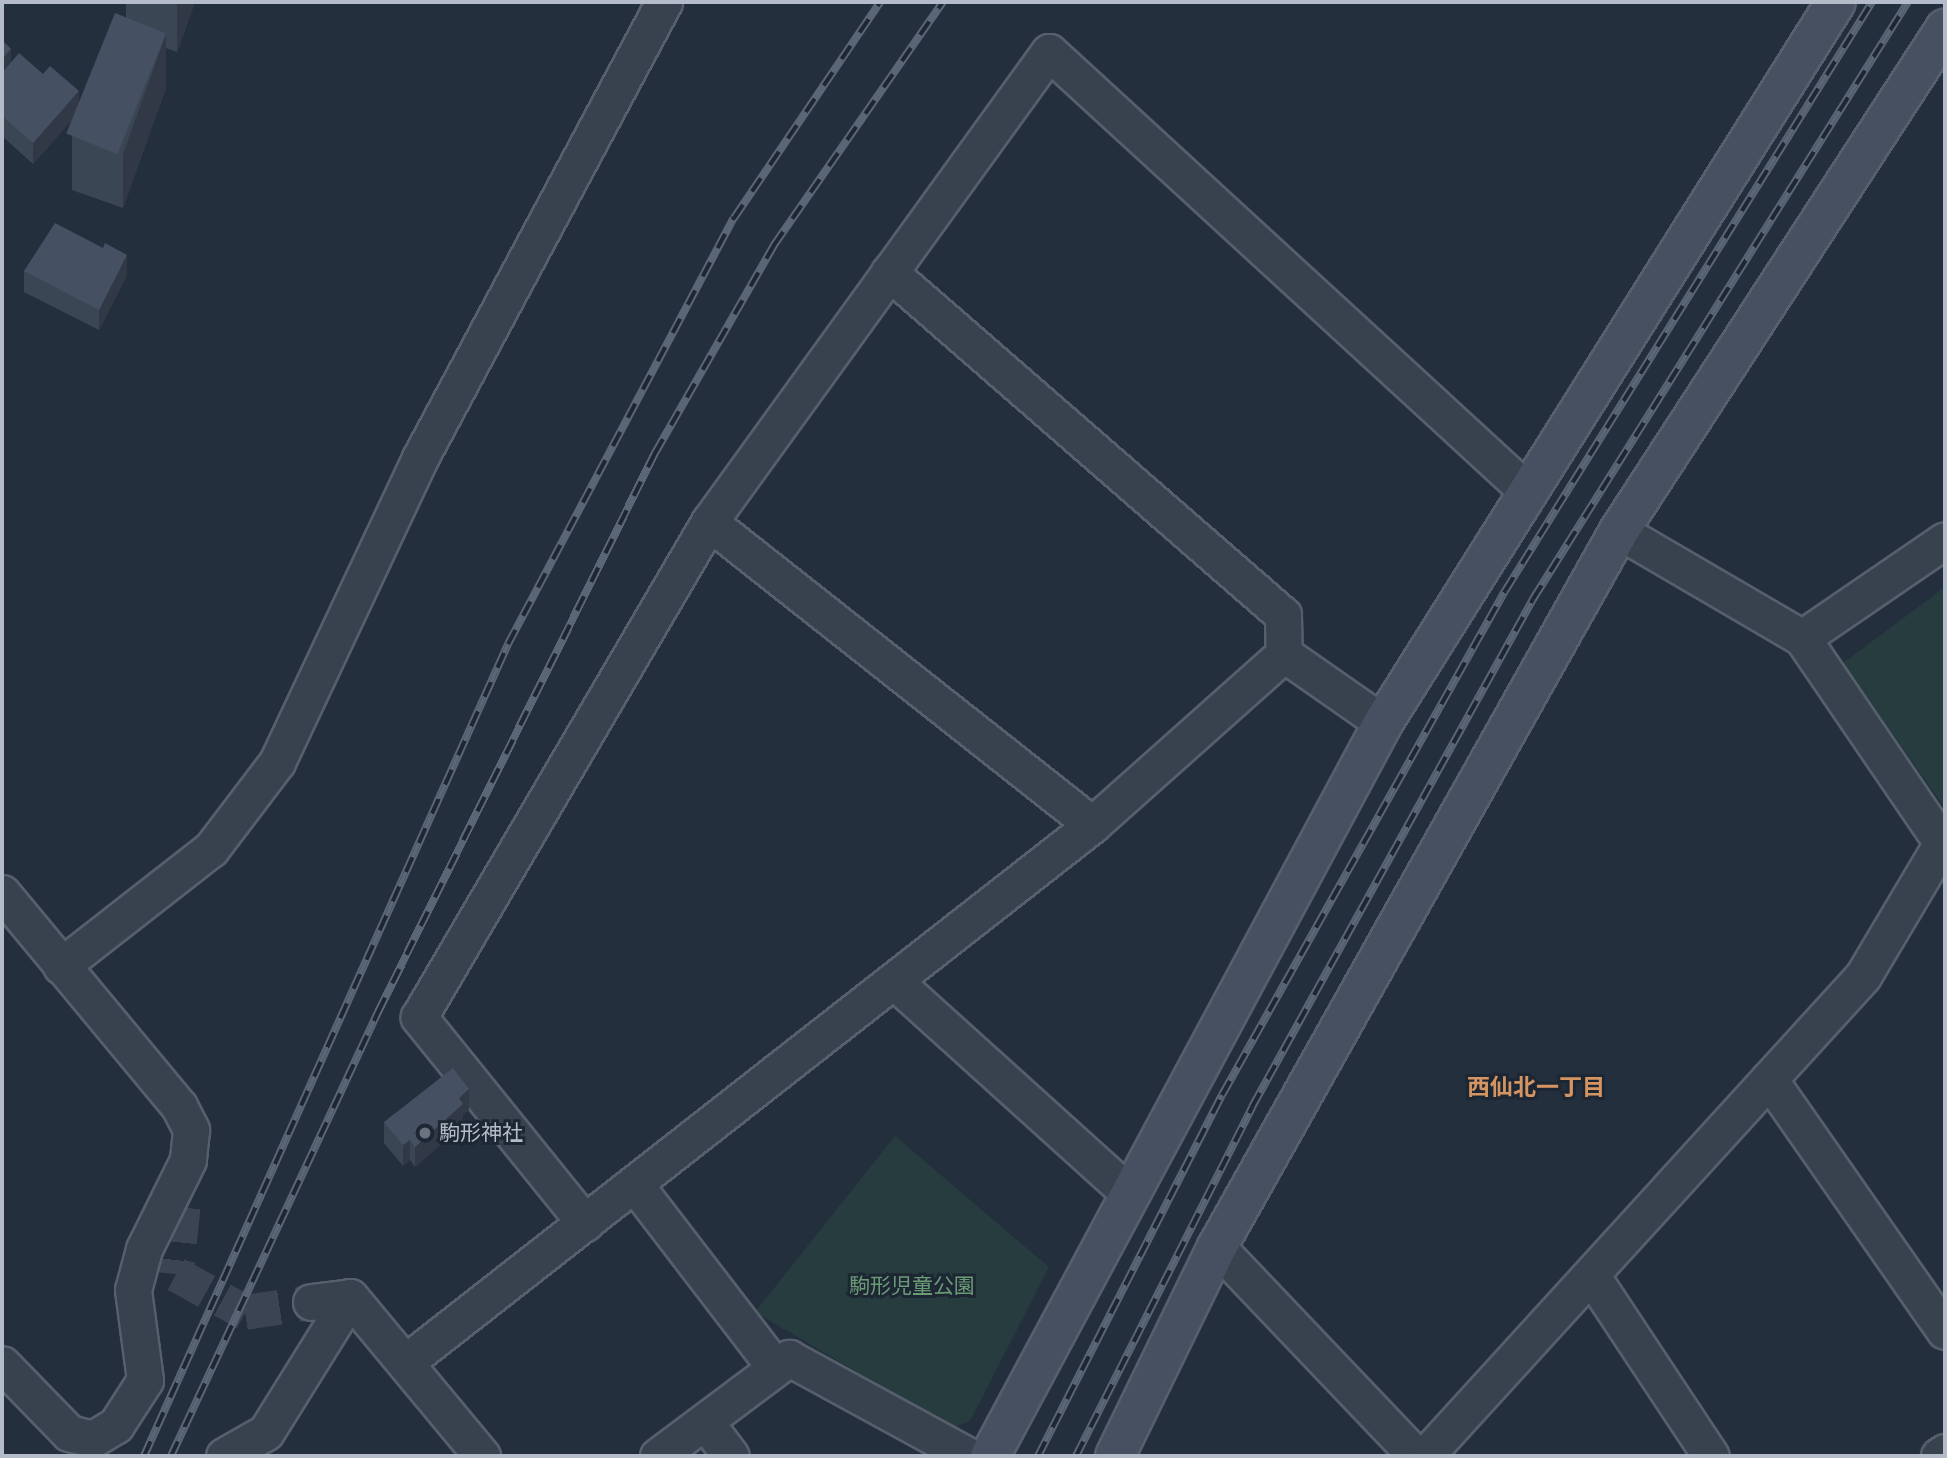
<!DOCTYPE html>
<meta charset="utf-8">
<style>
body{margin:0}
#map{position:relative;width:1947px;height:1458px;overflow:hidden;background:#242f3e;font-family:Signika,"Noto Sans JP",sans-serif}
div>[style]{position:absolute}
.green>*{inset:0;background:#263c3f}
.street-tunnel>*{height:35px;margin-top:-17.5px;transform-origin:0;background:repeating-linear-gradient(90deg,#3a4453 0 35px,transparent 0 53px)}
.roads{filter:drop-shadow(2px 0 #565f6c) drop-shadow(-2px 0 #565f6c) drop-shadow(0 2px #565f6c) drop-shadow(0 -2px #565f6c)}
.street>*{height:35px;margin:-17.5px;padding:0 17.5px;transform-origin:17.5px;border-radius:17.5px;background:#38414e}
.secondary>*{height:38px;margin:-19px;padding:0 19px;transform-origin:19px;border-radius:19px;background:#465061}
.rail>*{height:8px;margin-top:-4px;transform-origin:0;background:repeating-linear-gradient(90deg,#1d2633 0 16px,#5a6575 0 32px);box-sizing:border-box;border-block:2px solid #5a6575}
.wall>*{inset:0;background:#3b4654}
.shaded-wall>*{inset:0;background:#303945}
.building>*{inset:0;background:#455162;transform-origin:0 0}
.dots>*{width:19px;height:19px;translate:-50% -50%;box-sizing:border-box;border:4px solid #1d2633;border-radius:50%}
span{translate:-50% -50%;white-space:nowrap;text-align:center;line-height:1.15;-webkit-text-stroke:6px #1d2633;paint-order:stroke}
.poi-label{font-size:21px;color:#b4bcc9}
.left{translate:0 -50%;text-align:left}
.park-label{font-size:21px;color:#6b9a76}
.neighbourhood-label{font-size:23px;color:#d59563;font-weight:700}
.frame{position:absolute;inset:0;border:4px solid #b4bcc9;pointer-events:none}
</style>
<div id="map">
<div class="green">
<div style="clip-path:polygon(1945px 587px,1945px 808px,1843px 663px)"></div>
<div style="clip-path:polygon(895px 1136px,1049px 1267px,970px 1421px,952px 1428px,755px 1312px)"></div>
</div>
<div class="street-tunnel">
<div style="left:183px;top:1207px;width:67px;rotate:96deg"></div>
<div style="left:176px;top:1274px;width:79px;rotate:28.8deg"></div>
<div style="left:245px;top:1312px;width:67px;rotate:-8.6deg"></div>
</div>
<div class="roads">
<div class="street">
<div style="left:889px;top:272px;width:522px;rotate:41.04deg"></div>
<div style="left:1283px;top:615px;width:39px;rotate:89deg"></div>
<div style="left:709px;top:522px;width:488px;rotate:38.3deg"></div>
<div style="left:1619px;top:531px;width:212px;rotate:30.3deg"></div>
<div style="left:1802px;top:638px;width:173px;rotate:-34.4deg"></div>
<div style="left:2px;top:893px;width:277px;rotate:50.3deg"></div>
<div style="left:179px;top:1106px;width:27px;rotate:63deg"></div>
<div style="left:191px;top:1130px;width:30px;rotate:96deg"></div>
<div style="left:188px;top:1160px;width:99px;rotate:116.3deg"></div>
<div style="left:144px;top:1249px;width:42px;rotate:105deg"></div>
<div style="left:133px;top:1290px;width:91px;rotate:82.4deg"></div>
<div style="left:145px;top:1380px;width:54px;rotate:122.8deg"></div>
<div style="left:116px;top:1425px;width:27px;rotate:149deg"></div>
<div style="left:93px;top:1439px;width:25px;rotate:-166deg"></div>
<div style="left:69px;top:1433px;width:96px;rotate:-134.2deg"></div>
<div style="left:61px;top:966px;width:190px;rotate:-38deg"></div>
<div style="left:211px;top:849px;width:109px;rotate:-52.8deg"></div>
<div style="left:277px;top:762px;width:336px;rotate:-64.8deg"></div>
<div style="left:420px;top:458px;width:517px;rotate:-61.85deg"></div>
<div style="left:894px;top:981px;width:316px;rotate:42.1deg"></div>
<div style="left:1769px;top:1079px;width:307px;rotate:55.1deg"></div>
<div style="left:636px;top:1186px;width:227px;rotate:52.5deg"></div>
<div style="left:585px;top:1223px;width:265px;rotate:-128.9deg"></div>
<div style="left:419px;top:1017px;width:574px;rotate:-59.64deg"></div>
<div style="left:709px;top:522px;width:580px;rotate:-54.12deg"></div>
<div style="left:1049px;top:52px;width:648px;rotate:42.56deg"></div>
<div style="left:1217px;top:1247px;width:289px;rotate:46.4deg"></div>
<div style="left:1591px;top:1275px;width:217px;rotate:56.5deg"></div>
<div style="left:350px;top:1297px;width:207px;rotate:50.3deg"></div>
<div style="left:311px;top:1302px;width:39px;rotate:-7deg"></div>
<div style="left:406px;top:1362px;width:871px;rotate:-38.05deg"></div>
<div style="left:1092px;top:825px;width:257px;rotate:-41.7deg"></div>
<div style="left:1284px;top:654px;width:121px;rotate:34.9deg"></div>
<div style="left:706px;top:1423px;width:41px;rotate:52.9deg"></div>
<div style="left:224px;top:1456px;width:48px;rotate:-29.7deg"></div>
<div style="left:266px;top:1432px;width:159px;rotate:-58.1deg"></div>
<div style="left:658px;top:1456px;width:164px;rotate:-36.8deg"></div>
<div style="left:789px;top:1358px;width:205px;rotate:28.6deg"></div>
<div style="left:1425px;top:1456px;width:650px;rotate:-47.62deg"></div>
<div style="left:1863px;top:976px;width:155px;rotate:-59.3deg"></div>
<div style="left:1942px;top:843px;width:248px;rotate:-124.3deg"></div>
<div style="left:1939px;top:1456px;width:7px;rotate:-34deg"></div>
</div>
<div class="secondary">
<div style="left:990px;top:1456px;width:832px;rotate:-61.8deg"></div>
<div style="left:1383px;top:723px;width:851px;rotate:-57.86deg"></div>
<div style="left:1115px;top:1456px;width:233px;rotate:-64deg"></div>
<div style="left:1217px;top:1247px;width:821px;rotate:-60.69deg"></div>
<div style="left:1619px;top:531px;width:599px;rotate:-57deg"></div>
</div>
</div>
<div class="rail">
<div style="left:144px;top:1456px;width:890px;rotate:-65.85deg"></div>
<div style="left:508px;top:644px;width:482px;rotate:-62.1deg"></div>
<div style="left:734px;top:218px;width:261px;rotate:-55.9deg"></div>
<div style="left:171px;top:1456px;width:490px;rotate:-65deg"></div>
<div style="left:378px;top:1012px;width:624px;rotate:-63.64deg"></div>
<div style="left:655px;top:453px;width:240px;rotate:-60.2deg"></div>
<div style="left:774px;top:245px;width:296px;rotate:-55.2deg"></div>
<div style="left:1038px;top:1456px;width:405px;rotate:-63deg"></div>
<div style="left:1222px;top:1095px;width:578px;rotate:-60.69deg"></div>
<div style="left:1505px;top:591px;width:694px;rotate:-58.07deg"></div>
<div style="left:1076px;top:1456px;width:391px;rotate:-63.2deg"></div>
<div style="left:1252px;top:1107px;width:581px;rotate:-61.05deg"></div>
<div style="left:1533px;top:599px;width:705px;rotate:-57.87deg"></div>
</div>
<div class="wall">
<div style="clip-path:polygon(126px 2px,195px 2px,177px 52px,166px 48px,166px 88px,123px 208px,72px 190px,72px 136px,126px 18px)"></div>
<div style="clip-path:polygon(2px 40px,11px 62px,79px 112px,33px 164px,2px 136px)"></div>
<div style="clip-path:polygon(103px 248px,127px 275px,99px 330px,24px 292px,24px 271px)"></div>
<div style="clip-path:polygon(469px 1110px,463px 1115px,463px 1125px,415px 1167px,410px 1160px,403px 1166px,384px 1143px,384px 1122px)"></div>
</div>
<div class="shaded-wall">
<div style="clip-path:polygon(177px 2px,195px 2px,177px 52px)"></div>
<div style="clip-path:polygon(166px 34px,166px 88px,123px 208px,123px 154px)"></div>
<div style="clip-path:polygon(11px 49px,11px 70px,2px 79px,2px 59px)"></div>
<div style="clip-path:polygon(79px 91px,79px 112px,33px 164px,33px 143px)"></div>
<div style="clip-path:polygon(127px 255px,127px 275px,99px 330px,99px 310px)"></div>
<div style="clip-path:polygon(469px 1089px,469px 1110px,463px 1115px,463px 1125px,415px 1167px,415px 1147px,459px 1098px)"></div>
<div style="clip-path:polygon(410px 1140px,410px 1160px,403px 1166px,403px 1145px)"></div>
</div>
<div class="building">
<div style="left:115px;top:13px;width:55px;height:130px;rotate:22deg"></div>
<div style="clip-path:polygon(2px 40px,11px 49px,2px 59px)"></div>
<div style="clip-path:polygon(19px 53px,43px 74px,50px 66px,79px 91px,33px 143px,2px 116px,2px 73px)"></div>
<div style="clip-path:polygon(55px 223px,103px 248px,105px 243px,127px 255px,99px 310px,24px 271px)"></div>
<div style="clip-path:polygon(453px 1068px,469px 1089px,459px 1098px,463px 1104px,415px 1147px,410px 1140px,403px 1145px,384px 1122px)"></div>
</div>
<div class="dots">
<div style="left:425px;top:1133px;background:#6b7280"></div>
</div>
<div class="poi-label">
<span class="left" style="left:439px;top:1133px">駒形神社</span>
</div>
<div class="park-label">
<span style="left:912px;top:1286px">駒形児童公園</span>
</div>
<div class="neighbourhood-label">
<span style="left:1536px;top:1088px">西仙北一丁目</span>
</div>
<div class="frame"></div>
</div>
